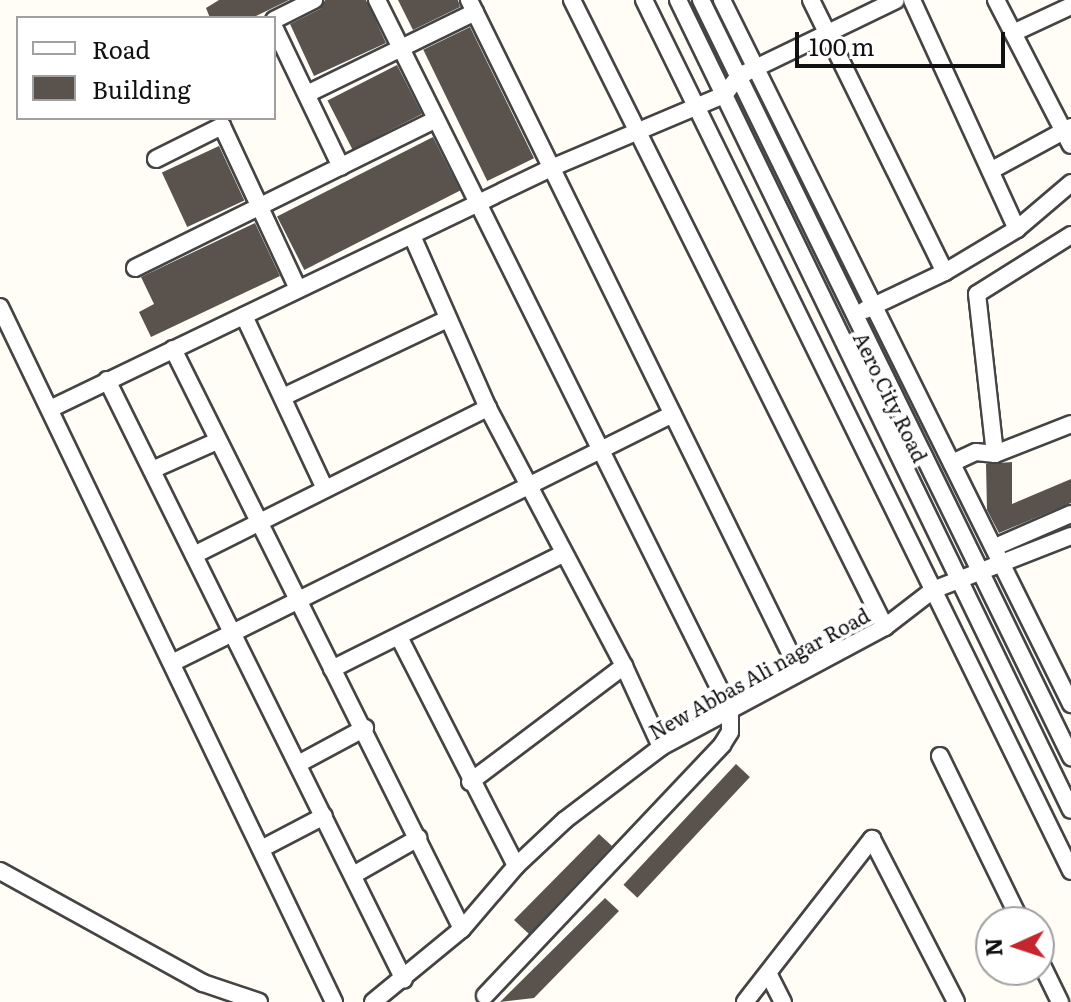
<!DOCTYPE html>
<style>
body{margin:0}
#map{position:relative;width:1071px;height:1002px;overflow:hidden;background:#fffdf5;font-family:Literata,serif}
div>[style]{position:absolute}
.building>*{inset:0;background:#5a524d;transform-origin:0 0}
.roads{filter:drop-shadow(2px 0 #444) drop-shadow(-2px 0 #444) drop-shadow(0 2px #444) drop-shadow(0 -2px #444)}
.minor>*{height:16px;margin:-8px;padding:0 8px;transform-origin:8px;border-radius:8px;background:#fff}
span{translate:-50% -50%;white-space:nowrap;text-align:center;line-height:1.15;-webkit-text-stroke:8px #fff;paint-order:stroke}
.street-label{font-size:20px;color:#111}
.legend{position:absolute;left:16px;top:16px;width:260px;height:104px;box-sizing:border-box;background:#fff;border:2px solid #a0a0a0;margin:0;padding:10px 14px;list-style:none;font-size:24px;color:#111}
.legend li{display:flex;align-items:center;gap:16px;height:40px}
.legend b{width:40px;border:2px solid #a0a0a0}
.north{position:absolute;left:975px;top:906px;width:80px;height:80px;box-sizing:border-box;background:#fff;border:2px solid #a0a0a0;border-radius:50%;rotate:267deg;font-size:22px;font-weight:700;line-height:32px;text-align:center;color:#111}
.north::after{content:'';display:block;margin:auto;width:28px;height:36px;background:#c4262e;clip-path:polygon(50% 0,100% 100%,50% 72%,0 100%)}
.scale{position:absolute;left:795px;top:32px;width:210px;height:36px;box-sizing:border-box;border:4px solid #111;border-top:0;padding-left:10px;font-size:24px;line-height:28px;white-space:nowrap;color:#111;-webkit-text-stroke:6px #fff;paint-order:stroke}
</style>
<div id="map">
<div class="building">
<div style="clip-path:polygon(219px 0,289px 0,252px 18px,210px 18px,206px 8px)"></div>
<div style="clip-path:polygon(325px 0,366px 0,386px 43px,314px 76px,290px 24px,320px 9px)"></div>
<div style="clip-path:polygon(398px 0,458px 0,460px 7px,413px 30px)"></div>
<div style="left:470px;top:27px;width:146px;height:52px;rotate:64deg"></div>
<div style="left:397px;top:65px;width:55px;height:78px;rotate:63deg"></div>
<div style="left:433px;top:137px;width:60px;height:175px;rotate:63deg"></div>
<div style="left:219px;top:146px;width:60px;height:63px;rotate:65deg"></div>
<div style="clip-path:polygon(255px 223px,280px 276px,151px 337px,139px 312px,154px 304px,141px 277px)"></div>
<div style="clip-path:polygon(1012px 462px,1012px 504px,1071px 479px,1071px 503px,999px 533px,987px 510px,986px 464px)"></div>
<div style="left:736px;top:764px;width:19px;height:165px;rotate:43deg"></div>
<div style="clip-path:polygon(599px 834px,612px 846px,529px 934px,514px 920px)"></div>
<div style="clip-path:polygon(605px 898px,619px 911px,534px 998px,500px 1002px)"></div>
</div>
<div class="roads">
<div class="minor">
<div style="left:377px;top:0;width:793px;rotate:63.56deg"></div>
<div style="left:730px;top:710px;width:22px;rotate:90deg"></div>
<div style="left:730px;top:732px;width:15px;rotate:122deg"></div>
<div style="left:722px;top:745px;width:345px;rotate:133.4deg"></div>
<div style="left:469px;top:0;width:748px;rotate:63.81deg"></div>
<div style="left:572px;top:0;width:701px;rotate:63.47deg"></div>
<div style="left:644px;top:0;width:970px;rotate:63.88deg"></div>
<div style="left:678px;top:0;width:900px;rotate:64.12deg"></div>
<div style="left:701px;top:0;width:843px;rotate:63.95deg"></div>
<div style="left:722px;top:0;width:786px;rotate:63.63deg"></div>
<div style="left:811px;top:0;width:303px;rotate:63.8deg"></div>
<div style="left:912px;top:0;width:252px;rotate:65.4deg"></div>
<div style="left:996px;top:0;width:163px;rotate:62.7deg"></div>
<div style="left:274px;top:20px;width:45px;rotate:-26.6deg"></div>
<div style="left:274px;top:27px;width:155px;rotate:64.4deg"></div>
<div style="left:1013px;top:33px;width:64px;rotate:-25deg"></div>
<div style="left:307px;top:94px;width:187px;rotate:-26deg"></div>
<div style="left:156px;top:159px;width:74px;rotate:-26.6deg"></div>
<div style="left:222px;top:126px;width:180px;rotate:65deg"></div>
<div style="left:992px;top:170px;width:90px;rotate:-28.6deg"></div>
<div style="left:413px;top:238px;width:186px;rotate:66.2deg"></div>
<div style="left:488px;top:408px;width:292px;rotate:62.2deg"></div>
<div style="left:624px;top:666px;width:89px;rotate:65.4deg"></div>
<div style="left:135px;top:268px;width:335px;rotate:-26.3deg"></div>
<div style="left:0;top:307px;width:771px;rotate:64.33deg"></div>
<div style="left:865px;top:310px;width:89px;rotate:-25.4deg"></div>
<div style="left:945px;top:272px;width:84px;rotate:-30.8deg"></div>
<div style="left:1017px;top:229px;width:71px;rotate:-40.4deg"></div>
<div style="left:244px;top:316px;width:191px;rotate:64.9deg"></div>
<div style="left:173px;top:349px;width:648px;rotate:63.51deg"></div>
<div style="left:107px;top:380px;width:669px;rotate:63.66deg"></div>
<div style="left:283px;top:397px;width:182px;rotate:-25.4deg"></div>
<div style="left:50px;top:409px;width:556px;rotate:-25.69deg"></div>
<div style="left:551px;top:168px;width:188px;rotate:-22.9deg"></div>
<div style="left:724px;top:95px;width:24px;rotate:-52deg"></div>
<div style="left:739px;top:76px;width:174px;rotate:-25.8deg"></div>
<div style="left:995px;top:454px;width:161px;rotate:-96.4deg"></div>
<div style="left:977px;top:294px;width:111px;rotate:-32.1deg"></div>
<div style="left:952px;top:463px;width:26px;rotate:-25deg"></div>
<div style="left:976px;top:452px;width:19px;rotate:6deg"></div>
<div style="left:995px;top:454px;width:82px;rotate:-21.5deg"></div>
<div style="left:152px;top:470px;width:69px;rotate:-24deg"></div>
<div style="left:995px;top:547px;width:83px;rotate:-23.5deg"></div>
<div style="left:194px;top:555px;width:329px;rotate:-26.6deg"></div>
<div style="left:400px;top:639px;width:255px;rotate:62.9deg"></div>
<div style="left:172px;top:663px;width:559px;rotate:-26.43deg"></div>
<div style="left:332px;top:669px;width:256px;rotate:-26.5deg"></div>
<div style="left:940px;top:756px;width:185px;rotate:64deg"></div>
<div style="left:300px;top:763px;width:74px;rotate:-28.3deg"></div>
<div style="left:470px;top:782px;width:193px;rotate:-37deg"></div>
<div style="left:261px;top:849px;width:71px;rotate:-27.6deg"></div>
<div style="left:0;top:871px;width:232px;rotate:28.9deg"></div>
<div style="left:203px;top:983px;width:59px;rotate:18.7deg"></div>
<div style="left:355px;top:874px;width:73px;rotate:-29.7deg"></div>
<div style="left:1039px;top:959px;width:48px;rotate:64deg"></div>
<div style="left:768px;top:973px;width:33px;rotate:63deg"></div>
<div style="left:373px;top:1002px;width:115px;rotate:-39.4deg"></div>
<div style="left:462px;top:929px;width:83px;rotate:-49.4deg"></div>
<div style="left:516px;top:866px;width:67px;rotate:-43.2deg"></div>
<div style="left:565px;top:820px;width:121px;rotate:-37.2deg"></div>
<div style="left:661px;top:747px;width:254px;rotate:-28.2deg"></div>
<div style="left:885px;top:627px;width:61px;rotate:-37.6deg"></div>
<div style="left:933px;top:590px;width:148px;rotate:-21.4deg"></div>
<div style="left:745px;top:1002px;width:207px;rotate:-52.1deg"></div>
<div style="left:872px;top:839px;width:183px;rotate:62.7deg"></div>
</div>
</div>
<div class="street-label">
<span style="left:891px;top:397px;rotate:64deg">Aero City Road</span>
<span style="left:759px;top:673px;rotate:-29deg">New Abbas Ali nagar Road</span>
</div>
<ul class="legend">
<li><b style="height:10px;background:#fff"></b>Road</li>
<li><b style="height:22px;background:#5a524d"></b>Building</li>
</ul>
<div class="north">N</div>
<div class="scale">100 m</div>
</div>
